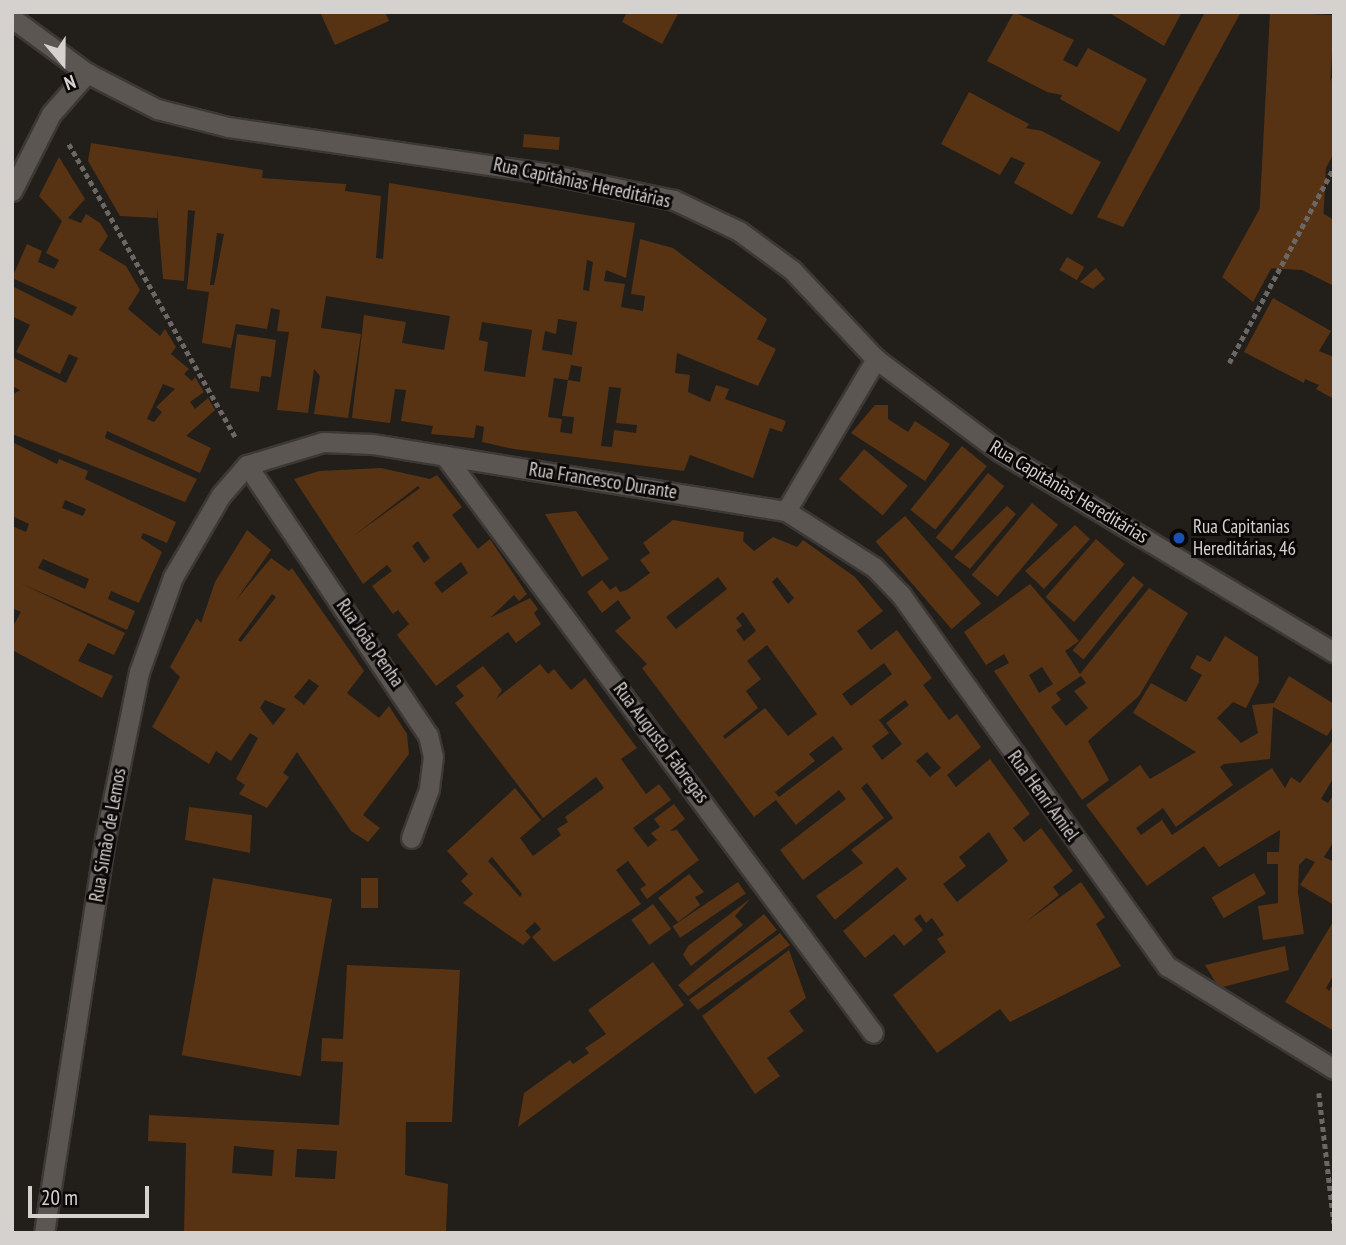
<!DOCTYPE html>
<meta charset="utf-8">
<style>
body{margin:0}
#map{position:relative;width:1346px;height:1245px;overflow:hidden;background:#221e1a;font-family:"PT Sans Narrow",sans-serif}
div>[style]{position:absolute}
.building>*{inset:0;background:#573313;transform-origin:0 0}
.path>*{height:4.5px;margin-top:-2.25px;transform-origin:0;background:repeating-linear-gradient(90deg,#6b6764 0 5px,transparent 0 8.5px)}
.roads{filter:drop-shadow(2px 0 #3c3836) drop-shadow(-2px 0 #3c3836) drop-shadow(0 2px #3c3836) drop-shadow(0 -2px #3c3836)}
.minor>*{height:19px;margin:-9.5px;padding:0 9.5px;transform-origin:9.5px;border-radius:9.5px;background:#5b5652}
.tertiary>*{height:19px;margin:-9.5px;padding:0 9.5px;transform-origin:9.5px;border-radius:9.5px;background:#5b5652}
.dots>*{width:19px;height:19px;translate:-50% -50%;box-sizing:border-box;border:4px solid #0a0807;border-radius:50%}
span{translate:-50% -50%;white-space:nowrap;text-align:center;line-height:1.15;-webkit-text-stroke:6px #0a0807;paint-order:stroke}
.street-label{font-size:19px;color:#d4d1cf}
.poi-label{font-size:19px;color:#d4d1cf}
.left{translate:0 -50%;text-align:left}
.frame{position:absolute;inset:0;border:14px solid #d4d1cf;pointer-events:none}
.north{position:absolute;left:28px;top:28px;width:70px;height:70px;-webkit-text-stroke:5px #0a0807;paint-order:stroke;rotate:160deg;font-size:19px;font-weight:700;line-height:28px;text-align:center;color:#d4d1cf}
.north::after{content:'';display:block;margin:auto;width:24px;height:32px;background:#d4d1cf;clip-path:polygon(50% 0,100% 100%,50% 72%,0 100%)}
.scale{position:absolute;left:28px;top:1186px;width:121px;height:32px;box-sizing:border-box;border:4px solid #d4d1cf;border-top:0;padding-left:9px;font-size:21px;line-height:24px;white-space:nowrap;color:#d4d1cf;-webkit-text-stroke:5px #0a0807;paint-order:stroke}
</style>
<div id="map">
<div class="building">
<div style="clip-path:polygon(320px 12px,385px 12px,389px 21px,335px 45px)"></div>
<div style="clip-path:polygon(627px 12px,679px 12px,662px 44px,622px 22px)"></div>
<div style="clip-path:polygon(1014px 12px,1074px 40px,1063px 60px,1077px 67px,1088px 48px,1147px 79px,1119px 132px,1060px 99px,1062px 95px,1047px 92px,987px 61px)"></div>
<div style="clip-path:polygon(1108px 12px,1182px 12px,1164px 46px)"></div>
<div style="clip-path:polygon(1205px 12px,1241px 12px,1123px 227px,1097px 217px)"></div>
<div style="left:1270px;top:12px;width:64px;height:256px;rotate:3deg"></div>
<div style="clip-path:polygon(1334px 74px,1334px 153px,1253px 302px,1222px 277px)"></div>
<div style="clip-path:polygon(969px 92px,1029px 124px,1026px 128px,1042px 131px,1101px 162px,1072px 215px,1014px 183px,1025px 163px,1011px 157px,1000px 175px,941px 144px)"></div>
<div style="left:524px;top:134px;width:36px;height:13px;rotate:5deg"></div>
<div style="clip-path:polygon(evenodd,91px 143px,263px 170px,262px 178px,346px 184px,345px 191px,381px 196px,376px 258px,383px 259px,389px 183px,635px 223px,626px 278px,606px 270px,604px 281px,625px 284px,621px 307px,643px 311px,645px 296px,631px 294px,640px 239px,673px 248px,767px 319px,757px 339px,776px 349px,758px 386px,677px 353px,675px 373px,690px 375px,688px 392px,710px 402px,716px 385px,729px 389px,725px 399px,786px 421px,782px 432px,770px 428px,753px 478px,690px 455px,684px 471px,514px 449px,482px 442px,484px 427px,476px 425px,474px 438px,431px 434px,433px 426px,401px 421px,406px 390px,395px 389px,390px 423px,352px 418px,364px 315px,406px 322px,402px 343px,444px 350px,450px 316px,326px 296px,321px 328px,361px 334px,348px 418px,314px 414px,320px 376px,314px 369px,308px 413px,277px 410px,289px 332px,277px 331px,280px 310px,271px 308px,267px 329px,236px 324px,231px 348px,202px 343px,209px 292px,187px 289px,195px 211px,188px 210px,184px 281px,163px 279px,157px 208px,157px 218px,120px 216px,88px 161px,91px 143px,217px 233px,224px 234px,214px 285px,210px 285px,217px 233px,91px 143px,587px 260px,593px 262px,589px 291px,583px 290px,587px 260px,91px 143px,558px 319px,577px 322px,572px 355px,542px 350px,545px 331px,556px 334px,558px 319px,91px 143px,482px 322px,532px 330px,525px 377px,484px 371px,488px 342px,479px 340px,482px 322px,91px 143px,571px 365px,582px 367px,580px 382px,568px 380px,562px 416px,574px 417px,572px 434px,560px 432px,562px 419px,548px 417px,554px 378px,568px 380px,571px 365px,91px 143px,609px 387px,621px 388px,616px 423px,637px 425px,636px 433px,614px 430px,612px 447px,601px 446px,609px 387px)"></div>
<div style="clip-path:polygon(evenodd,59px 157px,85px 199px,68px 218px,81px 223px,86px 214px,100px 223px,108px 236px,99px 250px,126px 266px,140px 290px,128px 309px,160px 336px,165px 329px,176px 347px,171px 354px,189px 369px,184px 374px,192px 381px,195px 377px,204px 392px,190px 402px,195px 409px,208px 398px,215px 410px,186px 436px,211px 448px,200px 473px,107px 431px,105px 438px,197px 479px,185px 502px,12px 434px,12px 395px,20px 390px,12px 386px,12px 357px,66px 383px,78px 358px,69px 354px,60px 374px,16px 352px,30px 325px,12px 316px,12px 286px,72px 316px,77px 307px,12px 278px,27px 244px,42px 251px,38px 262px,54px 269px,59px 260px,46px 253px,62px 221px,39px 196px,59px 157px,163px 384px,175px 389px,156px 407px,162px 412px,154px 422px,147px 419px,163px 384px)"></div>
<div style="clip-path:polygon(1319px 211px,1334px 220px,1334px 286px,1290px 264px)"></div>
<div style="left:1067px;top:257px;width:20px;height:15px;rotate:30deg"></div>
<div style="clip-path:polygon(1096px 268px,1105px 279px,1093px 289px,1080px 282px)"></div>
<div style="clip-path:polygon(1273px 298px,1331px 331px,1319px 351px,1334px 357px,1334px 399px,1316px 389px,1319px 385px,1305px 379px,1304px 383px,1244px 352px)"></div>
<div style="clip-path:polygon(237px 334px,276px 340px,271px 377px,261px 376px,259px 392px,230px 388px)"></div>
<div style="clip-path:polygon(875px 405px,888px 405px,888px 419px,908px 432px,915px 421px,950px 444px,925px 481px,851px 433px)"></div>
<div style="clip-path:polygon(evenodd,12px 442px,57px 464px,59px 459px,88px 471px,85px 479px,176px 522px,167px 543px,143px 533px,141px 538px,162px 552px,139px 603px,111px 591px,108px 599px,135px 611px,127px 630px,20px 583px,125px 633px,114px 655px,88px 643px,78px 661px,113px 676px,102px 698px,12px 650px,12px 628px,21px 612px,12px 608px,12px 526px,26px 532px,29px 524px,12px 516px,12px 442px,65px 500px,86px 509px,83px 516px,62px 508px,65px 500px,12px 442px,43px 559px,89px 579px,85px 589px,38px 568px,43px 559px)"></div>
<div style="left:962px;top:446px;width:32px;height:82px;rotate:39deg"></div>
<div style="left:864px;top:449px;width:57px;height:39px;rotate:40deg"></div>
<div style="clip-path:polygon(evenodd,381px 468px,430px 479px,437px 475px,462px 507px,452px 515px,478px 549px,490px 539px,527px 594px,519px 601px,514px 595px,490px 618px,530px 598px,538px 609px,534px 613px,541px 624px,516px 643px,508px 632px,436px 686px,397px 635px,409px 624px,398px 610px,393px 614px,372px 586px,392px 571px,387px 565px,363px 584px,294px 479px,319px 471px,381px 468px,418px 486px,420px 488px,352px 537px,418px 486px,381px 468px,418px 541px,430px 558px,424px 563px,412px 546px,418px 541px,381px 468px,461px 562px,468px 573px,442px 593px,434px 583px,461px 562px)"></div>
<div style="left:988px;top:473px;width:21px;height:83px;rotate:39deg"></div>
<div style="left:1032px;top:503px;width:34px;height:94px;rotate:40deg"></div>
<div style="clip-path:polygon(1007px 506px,1016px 514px,970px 569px,954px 557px)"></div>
<div style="clip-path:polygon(576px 511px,609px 559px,582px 577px,545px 514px)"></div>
<div style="left:905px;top:516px;width:116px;height:39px;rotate:49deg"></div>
<div style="clip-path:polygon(evenodd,673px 520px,744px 532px,743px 541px,754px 551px,773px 537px,797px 547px,803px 540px,855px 577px,883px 611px,857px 631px,871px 650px,897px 630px,932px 678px,923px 685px,949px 720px,957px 714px,981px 747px,947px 775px,956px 787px,990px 759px,1030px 814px,1013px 828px,1024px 842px,1041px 828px,1073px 871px,1053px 887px,1059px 895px,1026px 922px,1081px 882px,1105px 917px,1096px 924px,1121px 966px,1010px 1022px,1000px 1009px,937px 1053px,893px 995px,946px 952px,937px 939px,944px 935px,932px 918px,926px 923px,920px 914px,914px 919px,923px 930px,904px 946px,894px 934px,865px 958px,843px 931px,907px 879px,897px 867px,835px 920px,816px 896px,863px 863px,851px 850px,893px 818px,867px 783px,861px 788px,884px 818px,803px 880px,780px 850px,846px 799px,839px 790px,796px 825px,776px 800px,754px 817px,642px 668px,647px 664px,615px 631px,631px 618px,618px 600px,602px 613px,587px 592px,602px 580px,610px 590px,616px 586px,620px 592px,627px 590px,650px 573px,640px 560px,650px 553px,643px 543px,673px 520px,718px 577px,727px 589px,676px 629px,666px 617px,718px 577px,673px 520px,777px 577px,794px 598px,788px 604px,772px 582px,777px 577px,673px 520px,743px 612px,756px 631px,744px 641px,736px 630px,742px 626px,736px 618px,743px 612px,673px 520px,767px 645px,817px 714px,788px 736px,765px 708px,725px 739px,723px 736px,758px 708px,746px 691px,761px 679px,747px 661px,767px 645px,673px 520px,884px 663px,892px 674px,851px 706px,842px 694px,884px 663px,673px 520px,905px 700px,909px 705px,886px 723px,902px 744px,882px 760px,872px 746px,889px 733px,879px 720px,905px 700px,673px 520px,833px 736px,843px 749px,779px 797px,775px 792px,815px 761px,809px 754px,833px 736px,673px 520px,927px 752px,941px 768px,930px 777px,916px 761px,927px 752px,673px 520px,989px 832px,1008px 861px,957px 902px,943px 884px,966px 866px,959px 857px,989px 832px)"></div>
<div style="clip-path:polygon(1075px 525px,1090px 539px,1044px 589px,1025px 571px)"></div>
<div style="clip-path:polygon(evenodd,247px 530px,271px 550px,236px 600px,271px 558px,289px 571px,292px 568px,364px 671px,347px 693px,379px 718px,389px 706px,407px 734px,409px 754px,363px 815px,380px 828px,368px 842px,351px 831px,297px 752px,283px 773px,289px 777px,267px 808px,239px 794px,245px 785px,236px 779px,258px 738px,250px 733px,231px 761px,216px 751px,209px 764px,152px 727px,180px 677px,170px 667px,197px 618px,201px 623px,215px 582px,247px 530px,272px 594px,276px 597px,241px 642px,238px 640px,272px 594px,247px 530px,309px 679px,319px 686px,304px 705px,294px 697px,309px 679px,247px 530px,265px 700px,286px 709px,273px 725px,260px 708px,265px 700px)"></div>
<div style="left:1096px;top:539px;width:38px;height:77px;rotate:41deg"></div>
<div style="left:1133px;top:576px;width:14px;height:96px;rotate:39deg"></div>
<div style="clip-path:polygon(evenodd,1030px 584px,1079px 641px,1065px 651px,1080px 674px,1149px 588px,1188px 613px,1139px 696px,1088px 741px,1109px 780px,1082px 800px,994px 671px,1009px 663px,1004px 654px,986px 665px,964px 632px,1030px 584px,1042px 667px,1053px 684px,1039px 693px,1029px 675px,1042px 667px,1030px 584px,1081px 676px,1086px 683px,1074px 691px,1088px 708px,1066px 726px,1051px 707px,1061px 700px,1056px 693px,1081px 676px)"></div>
<div style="clip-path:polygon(1225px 636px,1258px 657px,1259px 682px,1246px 708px,1233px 702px,1217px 718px,1241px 743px,1258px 733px,1252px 705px,1274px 703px,1289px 676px,1334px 704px,1334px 725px,1327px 736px,1273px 707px,1270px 759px,1224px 764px,1220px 767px,1233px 785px,1176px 827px,1163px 808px,1136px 828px,1141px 835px,1162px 820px,1172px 835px,1272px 768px,1285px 788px,1291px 777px,1300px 783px,1334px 739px,1334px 777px,1321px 799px,1328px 803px,1334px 794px,1334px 841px,1324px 857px,1334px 862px,1334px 905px,1300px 885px,1315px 862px,1306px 858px,1299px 865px,1298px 893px,1304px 934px,1263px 940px,1258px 906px,1278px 903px,1278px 864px,1267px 864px,1267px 852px,1279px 852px,1280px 830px,1219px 867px,1204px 846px,1147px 886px,1086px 805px,1140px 765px,1150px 779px,1196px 752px,1133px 713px,1151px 683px,1186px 702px,1202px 675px,1190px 668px,1197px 655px,1210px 662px)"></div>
<div style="clip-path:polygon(evenodd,540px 664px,548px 674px,554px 669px,571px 690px,585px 678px,637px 748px,621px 759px,646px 794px,659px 784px,671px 800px,633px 828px,648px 847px,657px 840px,651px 833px,660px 827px,654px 819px,674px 804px,685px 819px,670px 831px,677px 830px,699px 860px,647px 899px,640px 889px,646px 885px,628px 861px,616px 870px,641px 904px,554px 962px,532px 937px,541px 929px,535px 922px,525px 931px,531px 937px,523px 945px,463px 903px,473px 894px,461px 881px,468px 874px,447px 851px,515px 788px,541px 820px,520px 838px,533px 856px,561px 835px,557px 829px,568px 822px,565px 817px,604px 788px,596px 777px,543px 818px,455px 703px,464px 696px,456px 686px,483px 666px,502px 690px,496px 699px,540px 664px,492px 857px,522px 894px,520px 897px,488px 861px,492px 857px)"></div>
<div style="clip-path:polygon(189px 807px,252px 815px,250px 853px,185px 840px)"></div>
<div style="left:1254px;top:873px;width:24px;height:49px;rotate:60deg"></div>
<div style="clip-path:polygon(689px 874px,704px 892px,695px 897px,700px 905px,678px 922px,658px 898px)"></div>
<div style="left:213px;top:878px;width:121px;height:180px;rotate:10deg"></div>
<div style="left:361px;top:878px;width:17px;height:30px"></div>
<div style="left:738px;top:882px;width:14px;height:79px;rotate:56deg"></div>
<div style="clip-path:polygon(751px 898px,735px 916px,743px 925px,691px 966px,683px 955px,688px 946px)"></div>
<div style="left:653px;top:904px;width:31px;height:27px;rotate:54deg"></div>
<div style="clip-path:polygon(764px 914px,777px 930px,688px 996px,678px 985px)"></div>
<div style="clip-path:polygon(1334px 920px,1334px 974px,1326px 988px,1329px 991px,1334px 983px,1334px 1031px,1285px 1002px)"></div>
<div style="clip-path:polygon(780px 933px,790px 945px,698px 1010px,689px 1000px)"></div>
<div style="clip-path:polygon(1285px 946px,1289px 970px,1219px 988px,1205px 965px)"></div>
<div style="clip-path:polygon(789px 950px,806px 998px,789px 1011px,804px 1031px,767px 1058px,780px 1076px,755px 1094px,702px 1016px)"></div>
<div style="clip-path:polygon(653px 962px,684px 1005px,518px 1127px,524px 1093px,570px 1060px,573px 1064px,589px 1053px,585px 1048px,606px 1034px,588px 1010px)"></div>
<div style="clip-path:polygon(evenodd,347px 965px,460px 970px,452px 1122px,406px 1122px,405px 1175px,448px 1184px,446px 1233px,184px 1233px,186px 1143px,148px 1141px,149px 1115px,339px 1125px,343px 1062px,321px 1061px,322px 1038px,343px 1039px,347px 965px,234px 1146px,274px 1150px,272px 1176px,232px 1173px,234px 1146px,347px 965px,297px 1149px,337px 1151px,335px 1179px,295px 1177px,297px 1149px)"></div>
</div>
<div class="path">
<div style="left:69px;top:144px;width:338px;rotate:60.4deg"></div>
<div style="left:1229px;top:363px;width:222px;rotate:-61.8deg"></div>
<div style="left:1319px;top:1093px;width:131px;rotate:83.4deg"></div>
</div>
<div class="roads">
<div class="minor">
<div style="left:12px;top:191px;width:86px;rotate:-63.1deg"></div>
<div style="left:51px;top:114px;width:55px;rotate:-48.7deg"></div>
<div style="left:445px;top:456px;width:718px;rotate:53.43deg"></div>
<div style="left:247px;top:465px;width:325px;rotate:56.2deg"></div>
<div style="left:428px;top:735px;width:22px;rotate:77deg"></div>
<div style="left:433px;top:756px;width:33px;rotate:97deg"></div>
<div style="left:429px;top:789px;width:52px;rotate:110.2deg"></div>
<div style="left:786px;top:511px;width:104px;rotate:32.5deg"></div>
<div style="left:874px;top:567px;width:39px;rotate:46deg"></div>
<div style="left:901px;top:595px;width:457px;rotate:54.4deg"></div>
<div style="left:1167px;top:966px;width:196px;rotate:31.7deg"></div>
<div style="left:44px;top:1233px;width:399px;rotate:-81.2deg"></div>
<div style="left:105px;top:839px;width:170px;rotate:-78.5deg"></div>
<div style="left:139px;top:672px;width:101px;rotate:-70.3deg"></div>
<div style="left:173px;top:577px;width:95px;rotate:-59.7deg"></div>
<div style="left:221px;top:495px;width:40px;rotate:-49deg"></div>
<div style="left:247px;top:465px;width:79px;rotate:-16.8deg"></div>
<div style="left:323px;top:442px;width:49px;rotate:2.3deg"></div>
<div style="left:372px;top:444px;width:419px;rotate:9.2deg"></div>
<div style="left:786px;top:511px;width:177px;rotate:-59.4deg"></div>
</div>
<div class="tertiary">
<div style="left:12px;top:18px;width:93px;rotate:36.3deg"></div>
<div style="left:87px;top:73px;width:79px;rotate:27.2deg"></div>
<div style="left:157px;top:109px;width:73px;rotate:14.2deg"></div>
<div style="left:228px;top:127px;width:319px;rotate:8.3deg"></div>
<div style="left:544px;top:173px;width:133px;rotate:11.7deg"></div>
<div style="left:674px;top:200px;width:72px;rotate:25.5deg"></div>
<div style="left:739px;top:231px;width:66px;rotate:36.3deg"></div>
<div style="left:792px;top:270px;width:122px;rotate:46.7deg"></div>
<div style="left:876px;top:359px;width:154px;rotate:36.8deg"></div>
<div style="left:999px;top:451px;width:391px;rotate:31deg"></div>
</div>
</div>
<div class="dots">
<div style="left:1179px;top:538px;background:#1a4fb4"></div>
</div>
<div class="street-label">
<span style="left:582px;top:183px;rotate:12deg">Rua Capitânias Hereditárias</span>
<span style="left:603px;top:481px;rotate:9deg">Rua Francesco Durante</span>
<span style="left:1069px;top:492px;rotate:31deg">Rua Capitânias Hereditárias</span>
<span style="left:370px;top:643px;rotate:55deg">Rua João Penha</span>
<span style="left:661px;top:743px;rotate:53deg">Rua Augusto Fábregas</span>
<span style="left:1043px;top:796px;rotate:54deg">Rua Henri Amiel</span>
<span style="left:108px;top:835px;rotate:-80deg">Rua Simão de Lemos</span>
</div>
<div class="poi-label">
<span class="left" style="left:1193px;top:538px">Rua Capitanias<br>Hereditárias, 46</span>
</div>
<div class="frame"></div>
<div class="north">N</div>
<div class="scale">20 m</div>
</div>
